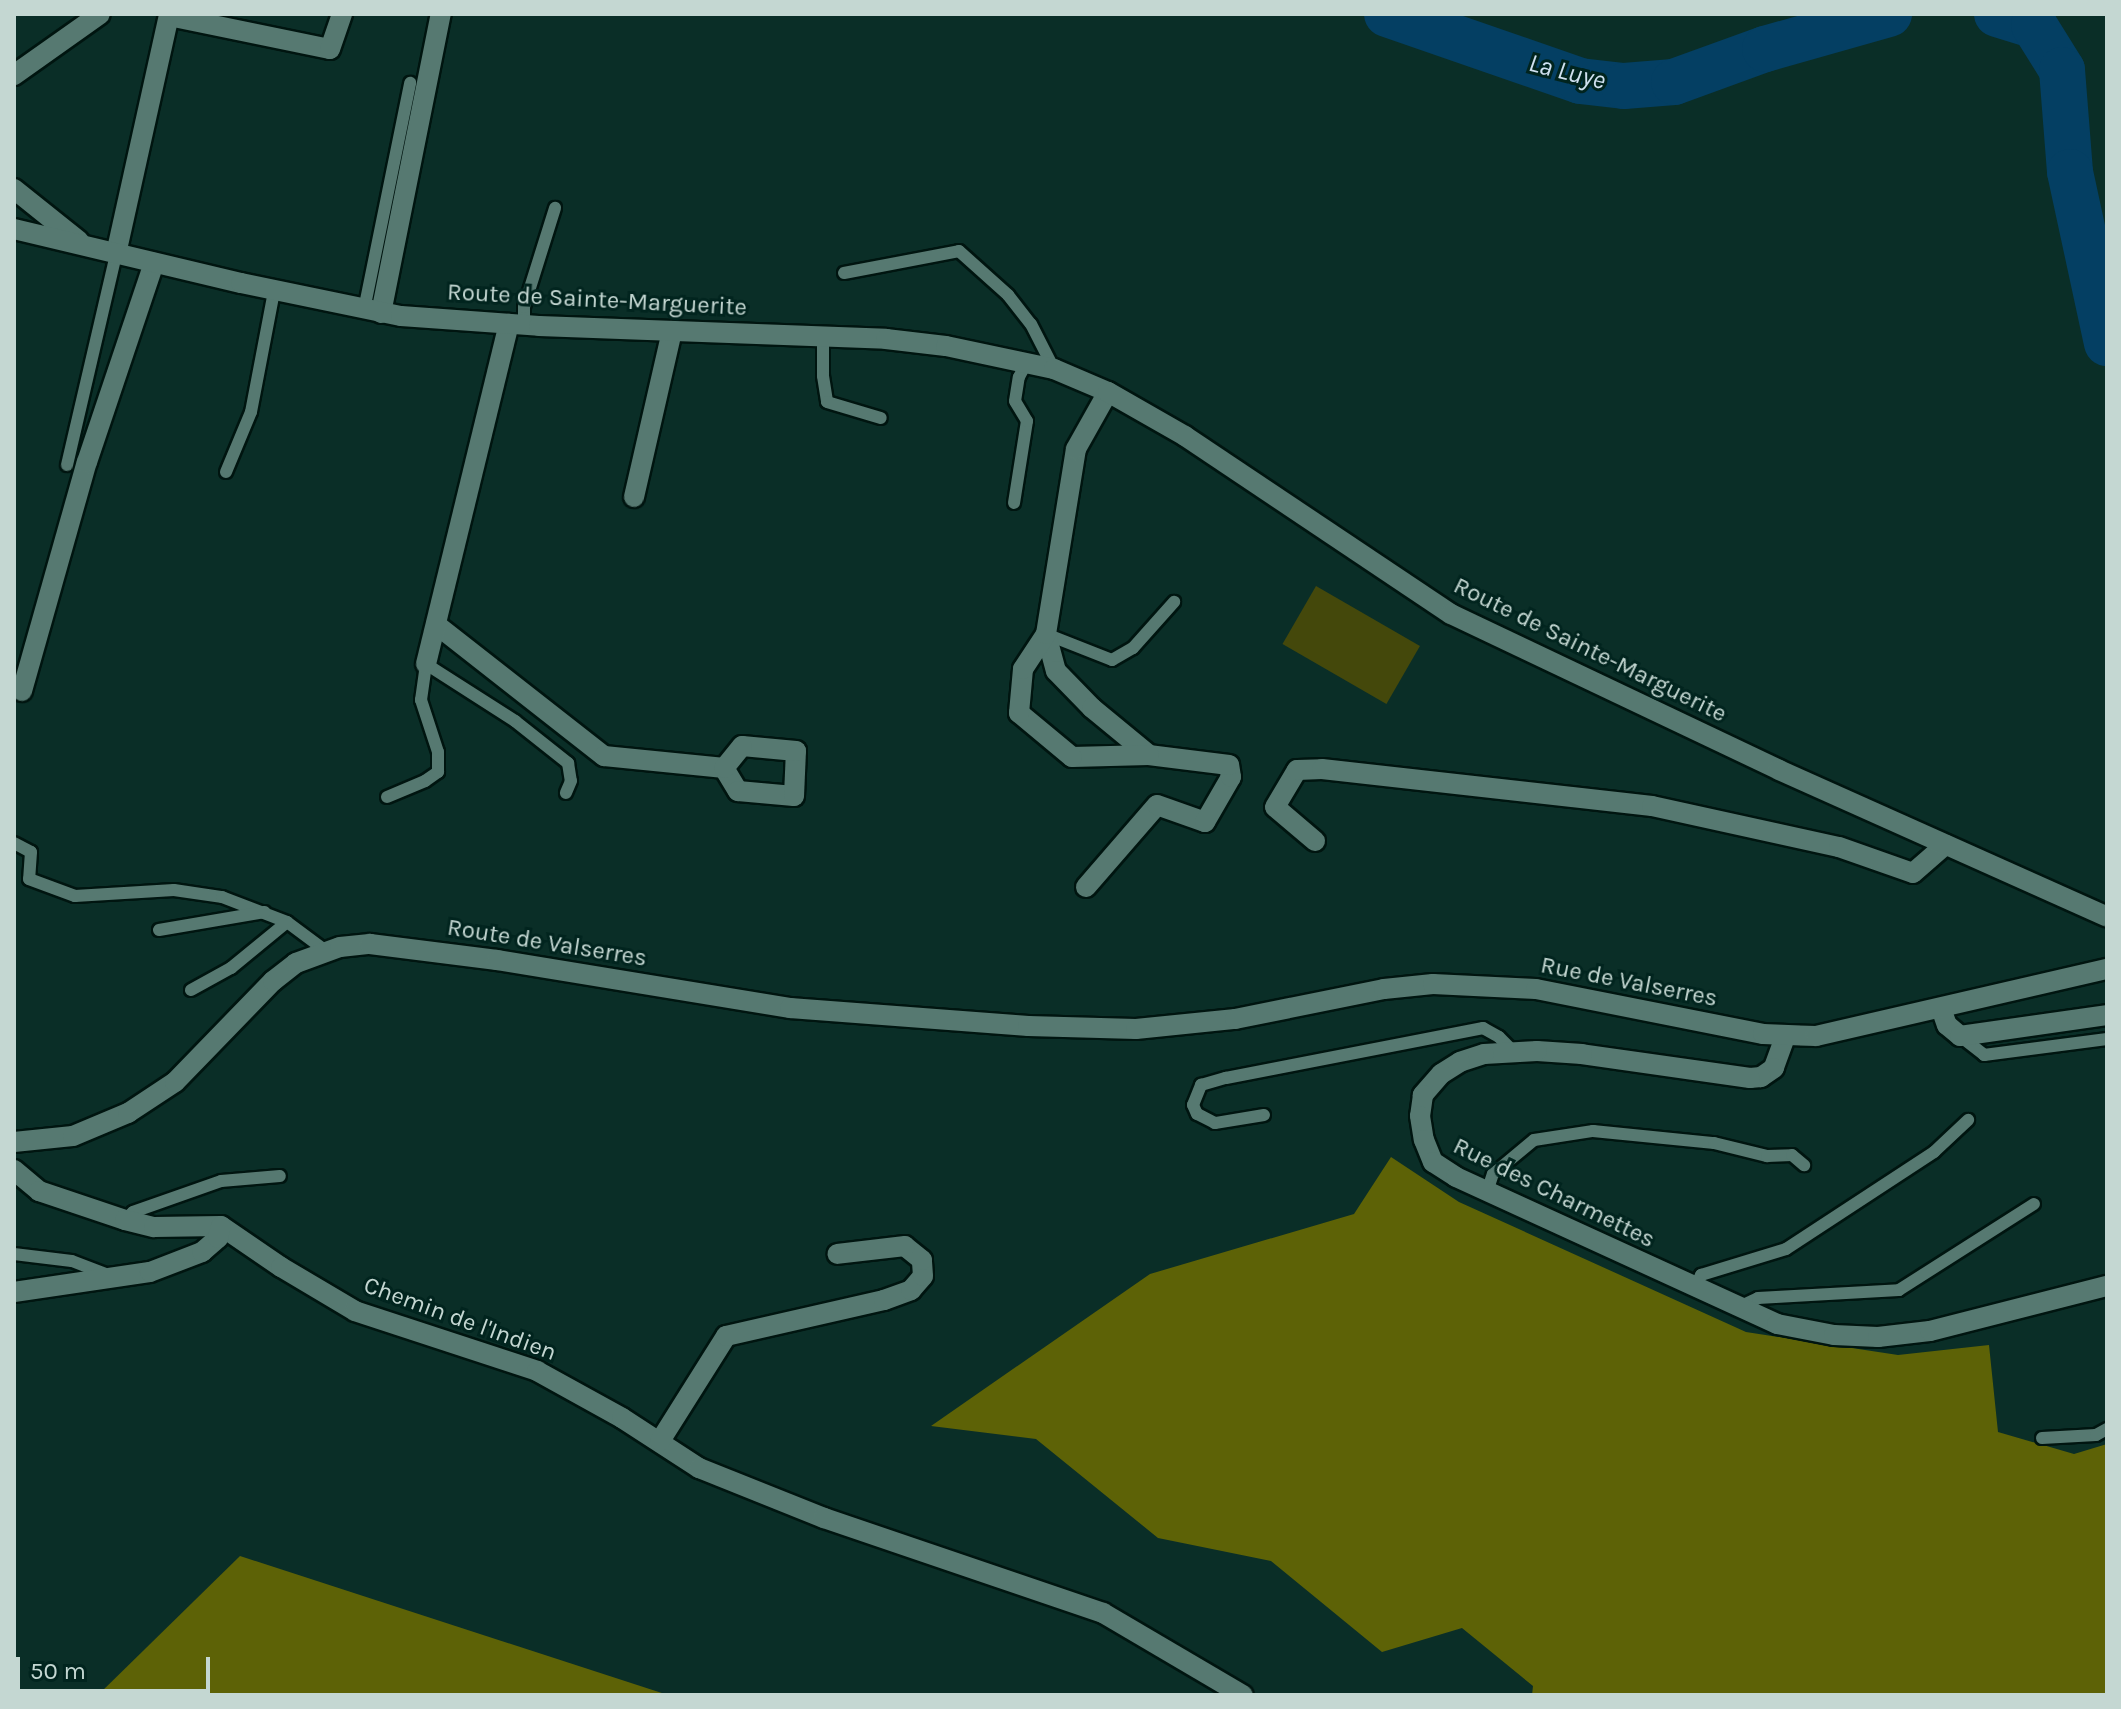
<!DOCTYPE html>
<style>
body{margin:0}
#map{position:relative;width:2121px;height:1709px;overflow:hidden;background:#0a2e27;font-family:Karla,sans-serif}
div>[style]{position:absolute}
.green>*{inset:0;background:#44480b;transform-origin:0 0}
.forest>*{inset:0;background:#5d6206}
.river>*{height:46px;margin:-23px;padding:0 23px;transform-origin:23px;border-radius:23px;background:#043f63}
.roads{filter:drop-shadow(2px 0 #001510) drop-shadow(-2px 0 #001510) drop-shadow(0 2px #001510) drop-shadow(0 -2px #001510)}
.service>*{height:12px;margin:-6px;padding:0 6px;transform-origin:6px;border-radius:6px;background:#567971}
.minor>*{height:20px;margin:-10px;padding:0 10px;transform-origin:10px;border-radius:10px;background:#567971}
.tertiary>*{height:20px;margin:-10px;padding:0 10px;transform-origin:10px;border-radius:10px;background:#567971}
span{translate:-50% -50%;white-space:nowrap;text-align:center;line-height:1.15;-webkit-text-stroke:6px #01241e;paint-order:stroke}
.street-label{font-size:24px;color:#c4d7d2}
.water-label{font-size:26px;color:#d0e1f0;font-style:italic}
.frame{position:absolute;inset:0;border:16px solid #c4d7d2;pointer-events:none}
.scale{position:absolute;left:16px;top:1657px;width:194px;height:36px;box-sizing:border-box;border:4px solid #c4d7d2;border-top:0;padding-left:10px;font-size:24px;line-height:28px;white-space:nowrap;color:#c4d7d2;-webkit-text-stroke:6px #01241e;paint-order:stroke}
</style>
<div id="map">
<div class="green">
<div style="left:1316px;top:586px;width:120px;height:67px;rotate:30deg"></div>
</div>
<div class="forest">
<div style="clip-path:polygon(1391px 1157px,1459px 1202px,1746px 1332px,1898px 1355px,1989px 1345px,1998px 1432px,2074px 1454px,2107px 1444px,2107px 1695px,1532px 1695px,1533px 1686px,1462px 1628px,1382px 1652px,1271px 1561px,1158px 1538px,1036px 1439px,931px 1426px,1150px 1274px,1354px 1214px)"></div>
<div style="clip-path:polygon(240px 1556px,668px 1695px,98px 1695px)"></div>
</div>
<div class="river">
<div style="left:1387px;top:14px;width:204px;rotate:19.1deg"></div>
<div style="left:1580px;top:81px;width:44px;rotate:6.5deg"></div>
<div style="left:1624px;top:86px;width:50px;rotate:-4.6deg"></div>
<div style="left:1674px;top:82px;width:97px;rotate:-19.9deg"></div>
<div style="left:1765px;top:49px;width:129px;rotate:-15.8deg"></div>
<div style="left:1997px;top:14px;width:39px;rotate:17deg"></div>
<div style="left:2034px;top:25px;width:53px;rotate:58.1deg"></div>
<div style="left:2062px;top:70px;width:102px;rotate:85.5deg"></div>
<div style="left:2070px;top:172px;width:175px;rotate:77.8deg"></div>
</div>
<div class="roads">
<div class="service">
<div style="left:844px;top:273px;width:117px;rotate:-10.8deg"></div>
<div style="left:959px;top:251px;width:66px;rotate:41.9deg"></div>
<div style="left:1008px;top:295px;width:37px;rotate:52deg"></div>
<div style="left:1031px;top:324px;width:51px;rotate:62.9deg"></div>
<div style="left:364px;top:310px;width:232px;rotate:-78.5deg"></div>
<div style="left:524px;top:325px;width:18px;rotate:-90deg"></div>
<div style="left:524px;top:307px;width:104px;rotate:-72.6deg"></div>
<div style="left:823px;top:335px;width:41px;rotate:90deg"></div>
<div style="left:823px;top:376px;width:26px;rotate:81deg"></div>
<div style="left:827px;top:402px;width:56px;rotate:16.5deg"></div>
<div style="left:67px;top:465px;width:217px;rotate:-76.9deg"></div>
<div style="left:226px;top:472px;width:65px;rotate:-67.4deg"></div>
<div style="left:251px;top:412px;width:123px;rotate:-79.2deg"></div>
<div style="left:1014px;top:503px;width:83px;rotate:-81deg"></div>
<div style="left:1027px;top:421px;width:23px;rotate:-121deg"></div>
<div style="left:1015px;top:401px;width:24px;rotate:-81deg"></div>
<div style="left:1019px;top:377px;width:17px;rotate:-62deg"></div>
<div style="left:1046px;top:634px;width:71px;rotate:21.5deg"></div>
<div style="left:1112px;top:660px;width:24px;rotate:-30deg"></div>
<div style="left:1133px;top:648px;width:62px;rotate:-48.3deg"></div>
<div style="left:387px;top:797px;width:41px;rotate:-22.8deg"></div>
<div style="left:425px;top:781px;width:16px;rotate:-35deg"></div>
<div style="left:438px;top:772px;width:20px;rotate:-90deg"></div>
<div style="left:438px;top:752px;width:55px;rotate:-108.1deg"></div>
<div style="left:421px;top:700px;width:36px;rotate:-82deg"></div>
<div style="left:426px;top:664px;width:106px;rotate:32.6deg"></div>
<div style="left:515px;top:721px;width:68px;rotate:38.4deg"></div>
<div style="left:568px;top:763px;width:18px;rotate:81deg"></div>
<div style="left:571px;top:781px;width:13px;rotate:113deg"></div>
<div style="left:14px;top:843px;width:19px;rotate:28deg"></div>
<div style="left:31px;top:852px;width:27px;rotate:94deg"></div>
<div style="left:29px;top:879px;width:49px;rotate:20.3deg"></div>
<div style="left:75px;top:896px;width:99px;rotate:-3.5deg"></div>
<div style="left:174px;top:890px;width:49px;rotate:8.3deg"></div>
<div style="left:222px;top:897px;width:70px;rotate:21deg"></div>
<div style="left:287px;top:922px;width:49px;rotate:36.6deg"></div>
<div style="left:159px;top:930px;width:107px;rotate:-9.7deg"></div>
<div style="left:191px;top:990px;width:46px;rotate:-28.8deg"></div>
<div style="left:231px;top:968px;width:72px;rotate:-39.4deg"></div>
<div style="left:1960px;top:1036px;width:31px;rotate:38deg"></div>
<div style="left:1984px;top:1055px;width:124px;rotate:-7.4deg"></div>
<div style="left:1264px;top:1115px;width:50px;rotate:170.7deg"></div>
<div style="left:1215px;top:1123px;width:20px;rotate:-153deg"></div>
<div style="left:1197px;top:1114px;width:10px;rotate:-114deg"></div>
<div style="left:1193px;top:1105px;width:22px;rotate:-68deg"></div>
<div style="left:1201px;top:1085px;width:26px;rotate:-16deg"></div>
<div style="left:1226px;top:1078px;width:262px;rotate:-11deg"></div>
<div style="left:1483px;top:1028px;width:18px;rotate:29deg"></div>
<div style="left:1499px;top:1037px;width:20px;rotate:45deg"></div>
<div style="left:1487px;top:1192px;width:19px;rotate:-72deg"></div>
<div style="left:1493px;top:1174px;width:53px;rotate:-39.7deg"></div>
<div style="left:1534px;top:1140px;width:60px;rotate:-8.7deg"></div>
<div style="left:1593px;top:1131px;width:122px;rotate:5.7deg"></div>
<div style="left:1714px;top:1143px;width:55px;rotate:13.8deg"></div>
<div style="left:1767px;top:1156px;width:25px;rotate:-2deg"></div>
<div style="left:1792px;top:1155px;width:16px;rotate:40deg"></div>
<div style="left:125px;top:1220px;width:11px;rotate:-45deg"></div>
<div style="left:133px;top:1212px;width:93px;rotate:-19.4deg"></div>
<div style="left:221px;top:1181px;width:59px;rotate:-4.8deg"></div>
<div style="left:14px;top:1254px;width:58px;rotate:6.9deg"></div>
<div style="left:72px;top:1261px;width:42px;rotate:21deg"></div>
<div style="left:1694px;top:1289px;width:16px;rotate:-63deg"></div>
<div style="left:1701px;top:1275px;width:89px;rotate:-17deg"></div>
<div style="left:1786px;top:1249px;width:177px;rotate:-33.2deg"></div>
<div style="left:1934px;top:1152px;width:47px;rotate:-43.3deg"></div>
<div style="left:1737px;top:1308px;width:23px;rotate:-25deg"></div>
<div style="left:1758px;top:1298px;width:141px;rotate:-3.2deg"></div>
<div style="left:1899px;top:1290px;width:160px;rotate:-32.5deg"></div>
<div style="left:2042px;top:1438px;width:54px;rotate:-3.2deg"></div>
<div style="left:2096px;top:1435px;width:13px;rotate:-29deg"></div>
</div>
<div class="minor">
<div style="left:169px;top:16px;width:164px;rotate:11.6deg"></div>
<div style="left:330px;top:49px;width:37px;rotate:-71deg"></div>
<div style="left:14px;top:75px;width:105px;rotate:-35.3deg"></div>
<div style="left:116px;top:254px;width:246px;rotate:-77.5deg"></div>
<div style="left:381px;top:313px;width:305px;rotate:-78.7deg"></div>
<div style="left:634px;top:497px;width:170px;rotate:-77.1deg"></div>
<div style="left:438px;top:626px;width:211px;rotate:38.1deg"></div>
<div style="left:604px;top:756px;width:121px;rotate:5.7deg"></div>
<div style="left:724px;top:768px;width:27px;rotate:59deg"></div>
<div style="left:738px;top:791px;width:56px;rotate:5.1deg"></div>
<div style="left:794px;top:796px;width:45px;rotate:-87.5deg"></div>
<div style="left:796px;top:751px;width:54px;rotate:-174.7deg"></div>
<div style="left:742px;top:746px;width:28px;rotate:129deg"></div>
<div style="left:1046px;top:634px;width:38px;rotate:75deg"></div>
<div style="left:1056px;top:671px;width:52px;rotate:45.8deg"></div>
<div style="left:1092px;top:708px;width:74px;rotate:39.5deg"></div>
<div style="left:426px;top:664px;width:350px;rotate:-76.3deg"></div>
<div style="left:22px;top:691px;width:238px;rotate:-74.2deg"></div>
<div style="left:87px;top:462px;width:210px;rotate:-71.4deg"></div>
<div style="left:1315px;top:841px;width:52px;rotate:-139.6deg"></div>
<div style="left:1275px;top:807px;width:43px;rotate:-59.3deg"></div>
<div style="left:1297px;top:770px;width:25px;rotate:-2deg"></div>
<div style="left:1322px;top:769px;width:332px;rotate:6.4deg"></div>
<div style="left:1652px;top:806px;width:191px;rotate:12.4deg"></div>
<div style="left:1839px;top:847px;width:78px;rotate:19.4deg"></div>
<div style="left:1913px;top:873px;width:43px;rotate:-41.2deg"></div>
<div style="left:1086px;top:887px;width:108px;rotate:-49.1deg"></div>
<div style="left:1157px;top:805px;width:51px;rotate:19.5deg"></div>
<div style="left:1205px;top:822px;width:52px;rotate:-60deg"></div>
<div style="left:1231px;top:777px;width:12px;rotate:-99deg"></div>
<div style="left:1229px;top:765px;width:81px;rotate:-172.9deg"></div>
<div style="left:1149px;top:755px;width:77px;rotate:178.5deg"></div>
<div style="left:1072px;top:757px;width:69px;rotate:-140.3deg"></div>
<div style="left:1019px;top:713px;width:44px;rotate:-84.8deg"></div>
<div style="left:1023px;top:669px;width:42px;rotate:-56.7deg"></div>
<div style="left:1046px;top:634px;width:187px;rotate:-80.8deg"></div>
<div style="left:1076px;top:449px;width:65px;rotate:-60.7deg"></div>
<div style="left:1941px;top:1008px;width:18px;rotate:71deg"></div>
<div style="left:1947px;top:1025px;width:17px;rotate:40deg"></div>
<div style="left:1960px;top:1036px;width:148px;rotate:-8.1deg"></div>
<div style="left:1785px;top:1037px;width:33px;rotate:110deg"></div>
<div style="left:1774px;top:1068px;width:16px;rotate:145deg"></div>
<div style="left:1761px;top:1077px;width:11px;rotate:175deg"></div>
<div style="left:1750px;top:1078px;width:170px;rotate:-171.9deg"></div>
<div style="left:1582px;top:1054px;width:45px;rotate:-176.2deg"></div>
<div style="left:1537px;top:1051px;width:53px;rotate:176.8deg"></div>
<div style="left:1484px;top:1054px;width:25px;rotate:162deg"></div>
<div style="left:1460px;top:1062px;width:22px;rotate:148deg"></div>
<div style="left:1441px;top:1074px;width:28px;rotate:131deg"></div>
<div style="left:1423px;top:1095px;width:21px;rotate:98deg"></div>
<div style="left:1420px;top:1116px;width:24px;rotate:81deg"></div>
<div style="left:1424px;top:1140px;width:24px;rotate:68deg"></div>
<div style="left:1433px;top:1162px;width:27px;rotate:33deg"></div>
<div style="left:1456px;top:1177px;width:353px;rotate:24.6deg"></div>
<div style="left:1777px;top:1324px;width:58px;rotate:10.9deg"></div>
<div style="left:1834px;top:1335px;width:44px;rotate:2.6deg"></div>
<div style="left:1878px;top:1337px;width:52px;rotate:-6.6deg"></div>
<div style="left:1930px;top:1331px;width:183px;rotate:-14.3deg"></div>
<div style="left:14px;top:1170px;width:33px;rotate:40deg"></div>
<div style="left:39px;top:1191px;width:91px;rotate:18.6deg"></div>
<div style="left:125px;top:1220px;width:30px;rotate:14deg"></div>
<div style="left:154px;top:1227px;width:67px;rotate:-0.9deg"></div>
<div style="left:221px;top:1226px;width:73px;rotate:34.3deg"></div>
<div style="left:281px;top:1267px;width:86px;rotate:30.7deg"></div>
<div style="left:355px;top:1311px;width:192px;rotate:18.2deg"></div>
<div style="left:537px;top:1371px;width:97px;rotate:28.9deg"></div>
<div style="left:622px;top:1418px;width:92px;rotate:33deg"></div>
<div style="left:699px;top:1468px;width:135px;rotate:21.8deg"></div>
<div style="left:824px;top:1518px;width:295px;rotate:18.8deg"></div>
<div style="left:1103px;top:1613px;width:162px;rotate:30.4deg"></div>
<div style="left:14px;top:1292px;width:137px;rotate:-8.4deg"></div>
<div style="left:150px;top:1272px;width:56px;rotate:-21deg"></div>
<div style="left:202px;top:1252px;width:21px;rotate:-41deg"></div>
<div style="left:218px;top:1238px;width:12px;rotate:-76deg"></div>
<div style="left:660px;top:1441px;width:124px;rotate:-57.8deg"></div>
<div style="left:726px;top:1336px;width:162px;rotate:-12.8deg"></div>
<div style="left:884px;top:1300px;width:29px;rotate:-20deg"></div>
<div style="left:911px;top:1290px;width:18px;rotate:-49deg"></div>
<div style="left:923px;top:1276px;width:16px;rotate:-94deg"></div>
<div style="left:922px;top:1260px;width:22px;rotate:-141deg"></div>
<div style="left:905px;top:1246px;width:68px;rotate:173.3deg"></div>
</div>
<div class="tertiary">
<div style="left:14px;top:189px;width:83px;rotate:38.7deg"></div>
<div style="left:14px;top:229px;width:233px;rotate:13.4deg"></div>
<div style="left:241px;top:283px;width:163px;rotate:11.7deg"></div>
<div style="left:401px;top:316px;width:138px;rotate:4.1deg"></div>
<div style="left:539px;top:326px;width:347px;rotate:2.1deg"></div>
<div style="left:886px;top:339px;width:60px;rotate:6.7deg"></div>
<div style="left:946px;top:346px;width:110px;rotate:12deg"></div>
<div style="left:1054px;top:369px;width:59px;rotate:23.1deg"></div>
<div style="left:1108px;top:392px;width:89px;rotate:29.7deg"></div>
<div style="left:1185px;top:436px;width:320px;rotate:33.8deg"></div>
<div style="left:1451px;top:614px;width:363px;rotate:25.4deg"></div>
<div style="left:1779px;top:770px;width:359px;rotate:24.1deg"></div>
<div style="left:14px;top:1142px;width:59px;rotate:-5.8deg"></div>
<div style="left:73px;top:1136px;width:60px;rotate:-22.7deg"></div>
<div style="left:128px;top:1113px;width:56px;rotate:-33.4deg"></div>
<div style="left:175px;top:1082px;width:141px;rotate:-45.9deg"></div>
<div style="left:273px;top:981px;width:29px;rotate:-38deg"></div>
<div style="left:296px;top:963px;width:47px;rotate:-20deg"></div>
<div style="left:340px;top:947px;width:30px;rotate:-6deg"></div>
<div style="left:370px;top:944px;width:128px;rotate:7.2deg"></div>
<div style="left:497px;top:960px;width:297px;rotate:9.3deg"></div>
<div style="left:790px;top:1008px;width:239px;rotate:4.3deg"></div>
<div style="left:1028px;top:1026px;width:108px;rotate:1.6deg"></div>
<div style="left:1136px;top:1029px;width:100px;rotate:-5.8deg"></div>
<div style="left:1235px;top:1019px;width:152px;rotate:-11.4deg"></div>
<div style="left:1384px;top:989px;width:49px;rotate:-5.8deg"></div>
<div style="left:1433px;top:984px;width:103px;rotate:2.8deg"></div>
<div style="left:1536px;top:989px;width:231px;rotate:11.2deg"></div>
<div style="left:1763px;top:1034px;width:53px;rotate:2.2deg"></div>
<div style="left:1816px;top:1036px;width:299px;rotate:-13deg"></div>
</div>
</div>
<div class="street-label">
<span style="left:597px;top:300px;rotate:3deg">Route de Sainte-Marguerite</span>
<span style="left:1590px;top:650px;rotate:26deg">Route de Sainte-Marguerite</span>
<span style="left:547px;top:943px;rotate:9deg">Route de Valserres</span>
<span style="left:1629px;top:982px;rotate:11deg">Rue de Valserres</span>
<span style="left:1554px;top:1193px;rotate:26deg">Rue des Charmettes</span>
<span style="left:460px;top:1319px;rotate:20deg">Chemin de l'Indien</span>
</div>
<div class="water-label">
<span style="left:1567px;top:72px;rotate:14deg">La Luye</span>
</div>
<div class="frame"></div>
<div class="scale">50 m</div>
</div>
